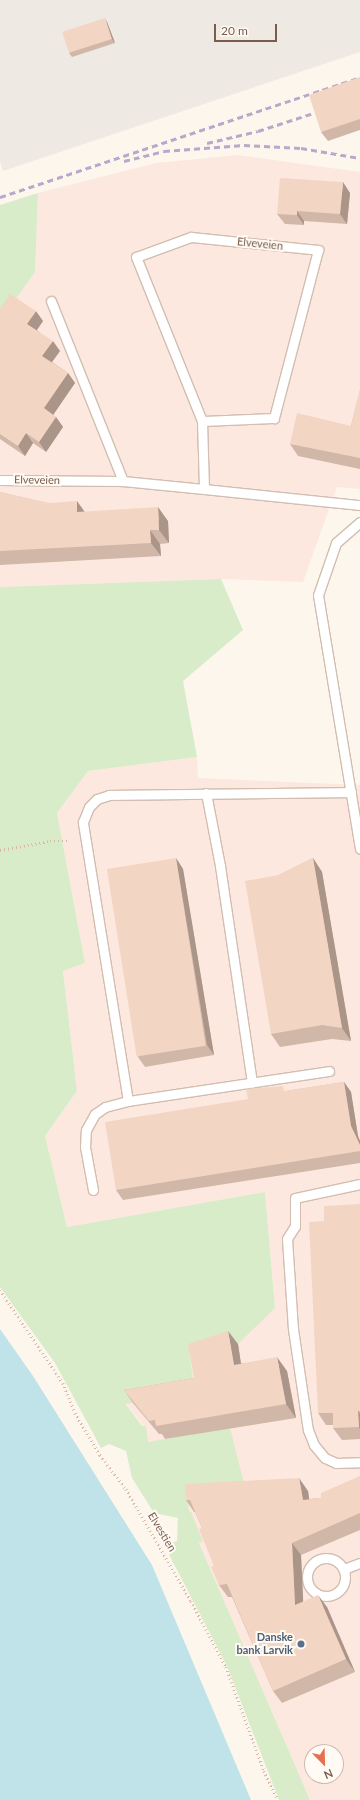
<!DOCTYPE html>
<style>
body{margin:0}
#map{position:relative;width:360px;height:1800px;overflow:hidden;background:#fdf6ec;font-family:Lato,sans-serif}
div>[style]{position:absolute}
.commercial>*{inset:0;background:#fde8e0}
.industrial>*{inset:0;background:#efe9e4}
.green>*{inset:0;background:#d8ecc9}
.water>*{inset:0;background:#bfe3e8}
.path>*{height:2.5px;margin-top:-1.25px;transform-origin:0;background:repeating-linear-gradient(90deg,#d9b8a5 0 1px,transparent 0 4px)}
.roads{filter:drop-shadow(1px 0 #d1beb0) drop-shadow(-1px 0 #d1beb0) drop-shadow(0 1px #d1beb0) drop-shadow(0 -1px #d1beb0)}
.lane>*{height:9px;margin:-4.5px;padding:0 4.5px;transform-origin:4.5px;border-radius:4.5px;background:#fff}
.lane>.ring{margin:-4.5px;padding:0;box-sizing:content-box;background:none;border:9px solid #fff;border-radius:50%}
.rail>*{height:3px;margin-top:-1.5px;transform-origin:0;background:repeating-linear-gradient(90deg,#b9a8c9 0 6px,transparent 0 10px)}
.wall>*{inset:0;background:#d1b7a8}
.shaded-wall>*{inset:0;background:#aa9588}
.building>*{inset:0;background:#f3d5c3;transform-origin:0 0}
.dots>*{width:11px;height:11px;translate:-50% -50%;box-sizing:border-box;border:2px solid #fffaf3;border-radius:50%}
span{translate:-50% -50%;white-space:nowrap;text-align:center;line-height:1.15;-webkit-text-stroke:4px #fffaf3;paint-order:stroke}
.street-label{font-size:11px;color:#7a5c4d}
.service-label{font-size:11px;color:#4e5e75;font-weight:700}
.right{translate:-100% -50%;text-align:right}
.north{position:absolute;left:304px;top:1744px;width:40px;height:40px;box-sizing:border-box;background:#fffaf3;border:1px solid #cabbb1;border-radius:50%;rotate:157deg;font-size:11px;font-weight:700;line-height:16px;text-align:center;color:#7a5c4d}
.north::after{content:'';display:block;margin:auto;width:14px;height:18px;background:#e76f51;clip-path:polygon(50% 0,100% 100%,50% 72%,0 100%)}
.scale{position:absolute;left:214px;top:24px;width:63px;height:18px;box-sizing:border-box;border:2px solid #7a5c4d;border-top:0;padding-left:5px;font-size:12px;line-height:14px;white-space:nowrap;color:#7a5c4d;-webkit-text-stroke:3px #fffaf3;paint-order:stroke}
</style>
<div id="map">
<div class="commercial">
<div style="clip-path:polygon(238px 155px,360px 172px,360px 489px,337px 487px,303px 582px,221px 579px,0 587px,0 321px,35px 272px,38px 193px,156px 163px)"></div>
<div style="clip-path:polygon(evenodd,197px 757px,198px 778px,360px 785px,360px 1800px,310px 1800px,199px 1543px,203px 1541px,189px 1512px,188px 1498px,147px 1442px,143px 1426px,126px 1403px,195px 1392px,190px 1357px,275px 1308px,265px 1192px,67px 1227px,45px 1136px,77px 1091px,63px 971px,85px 963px,57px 813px,88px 771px,197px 757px,312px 1752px,336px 1752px,336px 1776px,312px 1776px,312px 1752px)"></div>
</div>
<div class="industrial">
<div style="clip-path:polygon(0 0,360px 0,360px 52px,3px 171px,0 161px)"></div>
</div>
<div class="green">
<div style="clip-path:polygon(38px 193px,35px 272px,0 321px,0 205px)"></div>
<div style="clip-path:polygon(221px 579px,243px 630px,183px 681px,197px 757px,88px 771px,57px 813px,85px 963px,63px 971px,77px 1091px,45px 1136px,67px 1227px,265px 1192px,275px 1308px,238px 1344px,190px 1357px,195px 1392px,126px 1404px,142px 1426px,146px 1426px,148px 1442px,230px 1428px,247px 1495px,188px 1498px,189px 1512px,191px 1512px,203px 1541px,199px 1543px,310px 1800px,279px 1800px,227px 1666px,164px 1545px,177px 1541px,178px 1518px,154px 1513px,132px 1478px,126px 1451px,109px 1444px,101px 1448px,55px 1363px,0 1287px,0 587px)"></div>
</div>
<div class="water">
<div style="clip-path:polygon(0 1329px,33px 1376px,152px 1565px,251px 1800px,0 1800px)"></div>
</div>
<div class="path">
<div style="left:0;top:850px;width:51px;rotate:-10.2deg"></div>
<div style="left:50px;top:841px;width:20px"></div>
<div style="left:0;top:1290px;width:112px;rotate:55.9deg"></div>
<div style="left:63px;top:1383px;width:32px;rotate:68deg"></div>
<div style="left:75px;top:1413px;width:49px;rotate:59.2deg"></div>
<div style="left:100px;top:1455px;width:43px;rotate:52.6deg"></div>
<div style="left:126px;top:1489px;width:129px;rotate:59.9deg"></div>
<div style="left:191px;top:1601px;width:75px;rotate:62.1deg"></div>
<div style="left:226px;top:1667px;width:111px;rotate:69.9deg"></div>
<div style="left:264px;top:1771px;width:32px;rotate:64deg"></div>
</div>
<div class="roads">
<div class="lane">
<div style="left:191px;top:237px;width:128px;rotate:5.8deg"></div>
<div style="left:318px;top:250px;width:174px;rotate:104.7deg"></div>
<div style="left:274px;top:418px;width:72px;rotate:177.6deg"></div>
<div style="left:202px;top:421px;width:177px;rotate:-111.9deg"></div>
<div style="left:136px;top:257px;width:59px;rotate:-20deg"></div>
<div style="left:51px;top:301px;width:194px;rotate:68.2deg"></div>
<div style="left:123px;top:481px;width:81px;rotate:5.6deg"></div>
<div style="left:202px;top:421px;width:68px;rotate:88.3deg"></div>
<div style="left:204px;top:489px;width:157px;rotate:5.9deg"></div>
<div style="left:0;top:480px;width:123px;rotate:0.5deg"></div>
<div style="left:360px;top:522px;width:32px;rotate:139deg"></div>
<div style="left:336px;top:543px;width:55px;rotate:109.1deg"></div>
<div style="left:318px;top:595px;width:257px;rotate:80.6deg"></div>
<div style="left:206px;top:793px;width:74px;rotate:79.1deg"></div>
<div style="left:220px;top:866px;width:219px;rotate:81.6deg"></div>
<div style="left:329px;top:1071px;width:203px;rotate:171.5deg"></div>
<div style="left:128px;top:1101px;width:283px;rotate:-99.2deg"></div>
<div style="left:83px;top:822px;width:16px;rotate:-68deg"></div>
<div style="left:89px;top:807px;width:11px;rotate:-45deg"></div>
<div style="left:97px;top:799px;width:13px;rotate:-18deg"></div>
<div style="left:109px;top:795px;width:242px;rotate:-0.7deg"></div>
<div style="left:360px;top:1184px;width:66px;rotate:167.8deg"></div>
<div style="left:295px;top:1198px;width:28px;rotate:90deg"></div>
<div style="left:295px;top:1226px;width:15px;rotate:122deg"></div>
<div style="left:287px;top:1239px;width:90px;rotate:86.2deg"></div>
<div style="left:293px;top:1329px;width:102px;rotate:81.6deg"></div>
<div style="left:308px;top:1430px;width:16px;rotate:68deg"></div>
<div style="left:314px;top:1445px;width:17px;rotate:50deg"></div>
<div style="left:325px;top:1458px;width:12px;rotate:24deg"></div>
<div style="left:336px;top:1463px;width:24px;rotate:-2deg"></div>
<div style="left:93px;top:1190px;width:44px;rotate:-100.5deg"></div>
<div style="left:85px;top:1147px;width:17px;rotate:-87deg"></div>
<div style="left:86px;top:1130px;width:18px;rotate:-61deg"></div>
<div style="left:95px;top:1114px;width:12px;rotate:-35deg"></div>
<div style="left:105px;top:1107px;width:24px;rotate:-15deg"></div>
<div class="ring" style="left:307px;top:1558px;width:29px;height:29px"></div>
<div style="left:344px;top:1569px;width:17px;rotate:-21deg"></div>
</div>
</div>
<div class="rail">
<div style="left:207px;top:143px;width:52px;rotate:-13.2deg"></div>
<div style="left:258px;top:131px;width:62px;rotate:-17.9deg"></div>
<div style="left:124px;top:161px;width:41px;rotate:-14deg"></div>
<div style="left:164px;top:151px;width:80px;rotate:-4.3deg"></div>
<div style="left:244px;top:145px;width:57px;rotate:3deg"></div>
<div style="left:301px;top:148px;width:60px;rotate:9.6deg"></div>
<div style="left:0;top:197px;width:379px;rotate:-18.4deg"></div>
</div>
<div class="wall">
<div style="clip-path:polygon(107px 22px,115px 43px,72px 57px,69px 53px)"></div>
<div style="clip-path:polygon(360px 77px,360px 130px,328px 141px,321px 132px)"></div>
<div style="clip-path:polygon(350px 193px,347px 224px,304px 221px,304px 225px,285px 224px,277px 214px)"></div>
<div style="clip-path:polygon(0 309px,43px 321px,37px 330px,60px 351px,52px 362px,68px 373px,75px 383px,53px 415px,56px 417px,63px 427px,46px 452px,33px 443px,25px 456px,0 439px)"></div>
<div style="clip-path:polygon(360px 390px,360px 469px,298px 456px,290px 444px,351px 426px)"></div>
<div style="clip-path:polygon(0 492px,84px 512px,168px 521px,169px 543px,160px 544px,161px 556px,0 565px)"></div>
<div style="clip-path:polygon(176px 858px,183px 869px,214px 1055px,145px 1067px,138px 1057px)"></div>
<div style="clip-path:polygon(313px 858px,322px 872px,351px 1041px,332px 1039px,280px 1047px,271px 1034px,279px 875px)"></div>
<div style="clip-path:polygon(344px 1082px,351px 1092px,358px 1136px,360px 1141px,360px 1163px,123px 1200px,116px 1190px,248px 1099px,286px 1091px)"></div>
<div style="clip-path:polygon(360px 1204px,360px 1439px,342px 1440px,333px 1428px,333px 1425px,326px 1425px,318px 1413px,324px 1221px)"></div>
<div style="clip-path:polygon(238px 1344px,241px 1363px,287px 1371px,296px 1418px,165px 1439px,162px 1434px,159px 1434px,133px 1403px,124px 1390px,194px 1378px)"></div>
<div style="clip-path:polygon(360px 1476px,360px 1530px,301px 1555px,303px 1602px,327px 1607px,355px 1672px,282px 1703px,273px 1691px,232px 1597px,228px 1597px,219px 1585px,214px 1566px,202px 1528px,195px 1512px,194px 1512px,186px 1500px,308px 1491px,309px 1499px,321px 1498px)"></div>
</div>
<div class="shaded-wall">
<div style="clip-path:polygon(105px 18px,107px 22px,115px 43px,112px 39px)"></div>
<div style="clip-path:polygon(343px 182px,350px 193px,347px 224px,340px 214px)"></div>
<div style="clip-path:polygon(297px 211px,304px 221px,304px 225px,297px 215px)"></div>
<div style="clip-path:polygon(36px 311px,43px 321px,34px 334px,27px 324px)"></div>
<div style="clip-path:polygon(53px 341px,60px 351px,49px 366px,42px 356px)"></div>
<div style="clip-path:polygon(68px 373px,75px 383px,51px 418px,44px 408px)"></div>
<div style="clip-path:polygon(56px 417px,63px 427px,46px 452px,39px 442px)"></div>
<div style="clip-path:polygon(26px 433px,33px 443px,25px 456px,18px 446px)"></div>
<div style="clip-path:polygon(77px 501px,87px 515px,77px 512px)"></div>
<div style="clip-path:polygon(158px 507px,168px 521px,169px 543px,159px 530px)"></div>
<div style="clip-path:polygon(150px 530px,160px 544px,161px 556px,151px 543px)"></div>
<div style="clip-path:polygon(176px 858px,183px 869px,214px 1055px,207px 1045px)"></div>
<div style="clip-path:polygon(313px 858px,322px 872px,351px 1041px,342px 1028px)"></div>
<div style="clip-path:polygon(344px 1082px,351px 1092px,358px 1136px,360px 1141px,360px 1145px,351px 1126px)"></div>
<div style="clip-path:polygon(228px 1331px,238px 1344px,243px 1378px,234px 1365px)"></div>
<div style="clip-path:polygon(277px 1357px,287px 1371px,296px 1418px,286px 1404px)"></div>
<div style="clip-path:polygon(358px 1411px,360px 1414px,360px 1429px,359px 1427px)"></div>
<div style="clip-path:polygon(299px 1478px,308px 1491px,311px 1512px,303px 1500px)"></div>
<div style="clip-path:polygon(292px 1543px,301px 1555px,304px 1618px,295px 1605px)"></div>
<div style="clip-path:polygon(318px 1595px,327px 1607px,355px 1672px,346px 1659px)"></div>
</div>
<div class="building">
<div style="left:105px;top:18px;width:22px;height:45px;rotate:72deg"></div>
<div style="clip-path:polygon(360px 77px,360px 119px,321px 132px,309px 95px)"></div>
<div style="clip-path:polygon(280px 178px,343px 182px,340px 214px,297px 211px,297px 215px,277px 214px)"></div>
<div style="clip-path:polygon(10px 294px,36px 311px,27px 324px,53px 341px,42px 356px,68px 373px,44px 408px,56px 417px,39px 442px,26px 433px,18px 446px,0 434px,0 309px)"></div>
<div style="clip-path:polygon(360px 390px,360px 458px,290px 444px,297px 413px,351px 426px)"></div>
<div style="clip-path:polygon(0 492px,50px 503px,77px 501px,77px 512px,158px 507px,159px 530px,150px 530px,151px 543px,0 551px)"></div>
<div style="left:176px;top:858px;width:190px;height:70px;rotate:81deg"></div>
<div style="clip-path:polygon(313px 858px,342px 1028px,322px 1025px,271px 1034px,245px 881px,279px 875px)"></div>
<div style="clip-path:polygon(344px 1082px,351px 1126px,360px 1145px,360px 1151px,116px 1190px,105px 1122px,248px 1099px,246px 1089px,283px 1086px,284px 1091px)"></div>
<div style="clip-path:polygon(360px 1204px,360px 1411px,358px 1411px,359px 1427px,333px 1428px,333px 1413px,318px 1413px,309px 1222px,324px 1221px,324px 1206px)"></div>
<div style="clip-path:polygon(228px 1331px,234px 1365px,277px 1357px,286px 1404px,156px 1426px,155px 1420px,149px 1421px,124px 1390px,194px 1378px,188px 1344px)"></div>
<div style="clip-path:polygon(360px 1476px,360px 1513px,292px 1543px,295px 1605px,318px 1595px,346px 1659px,273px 1691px,227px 1584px,219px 1585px,211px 1567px,214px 1566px,199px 1529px,202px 1528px,190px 1500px,186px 1500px,185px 1484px,299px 1478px,303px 1500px,321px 1498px,321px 1493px)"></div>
</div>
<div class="dots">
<div style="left:301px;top:1644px;background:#5c6f8a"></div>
</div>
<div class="street-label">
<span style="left:260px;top:244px;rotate:6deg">Elveveien</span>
<span style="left:37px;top:480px;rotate:1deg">Elveveien</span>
<span style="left:162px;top:1532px;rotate:59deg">Elvestien</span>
</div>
<div class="service-label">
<span class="right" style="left:293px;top:1644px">Danske<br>bank Larvik</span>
</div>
<div class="north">N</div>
<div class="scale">20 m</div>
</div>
